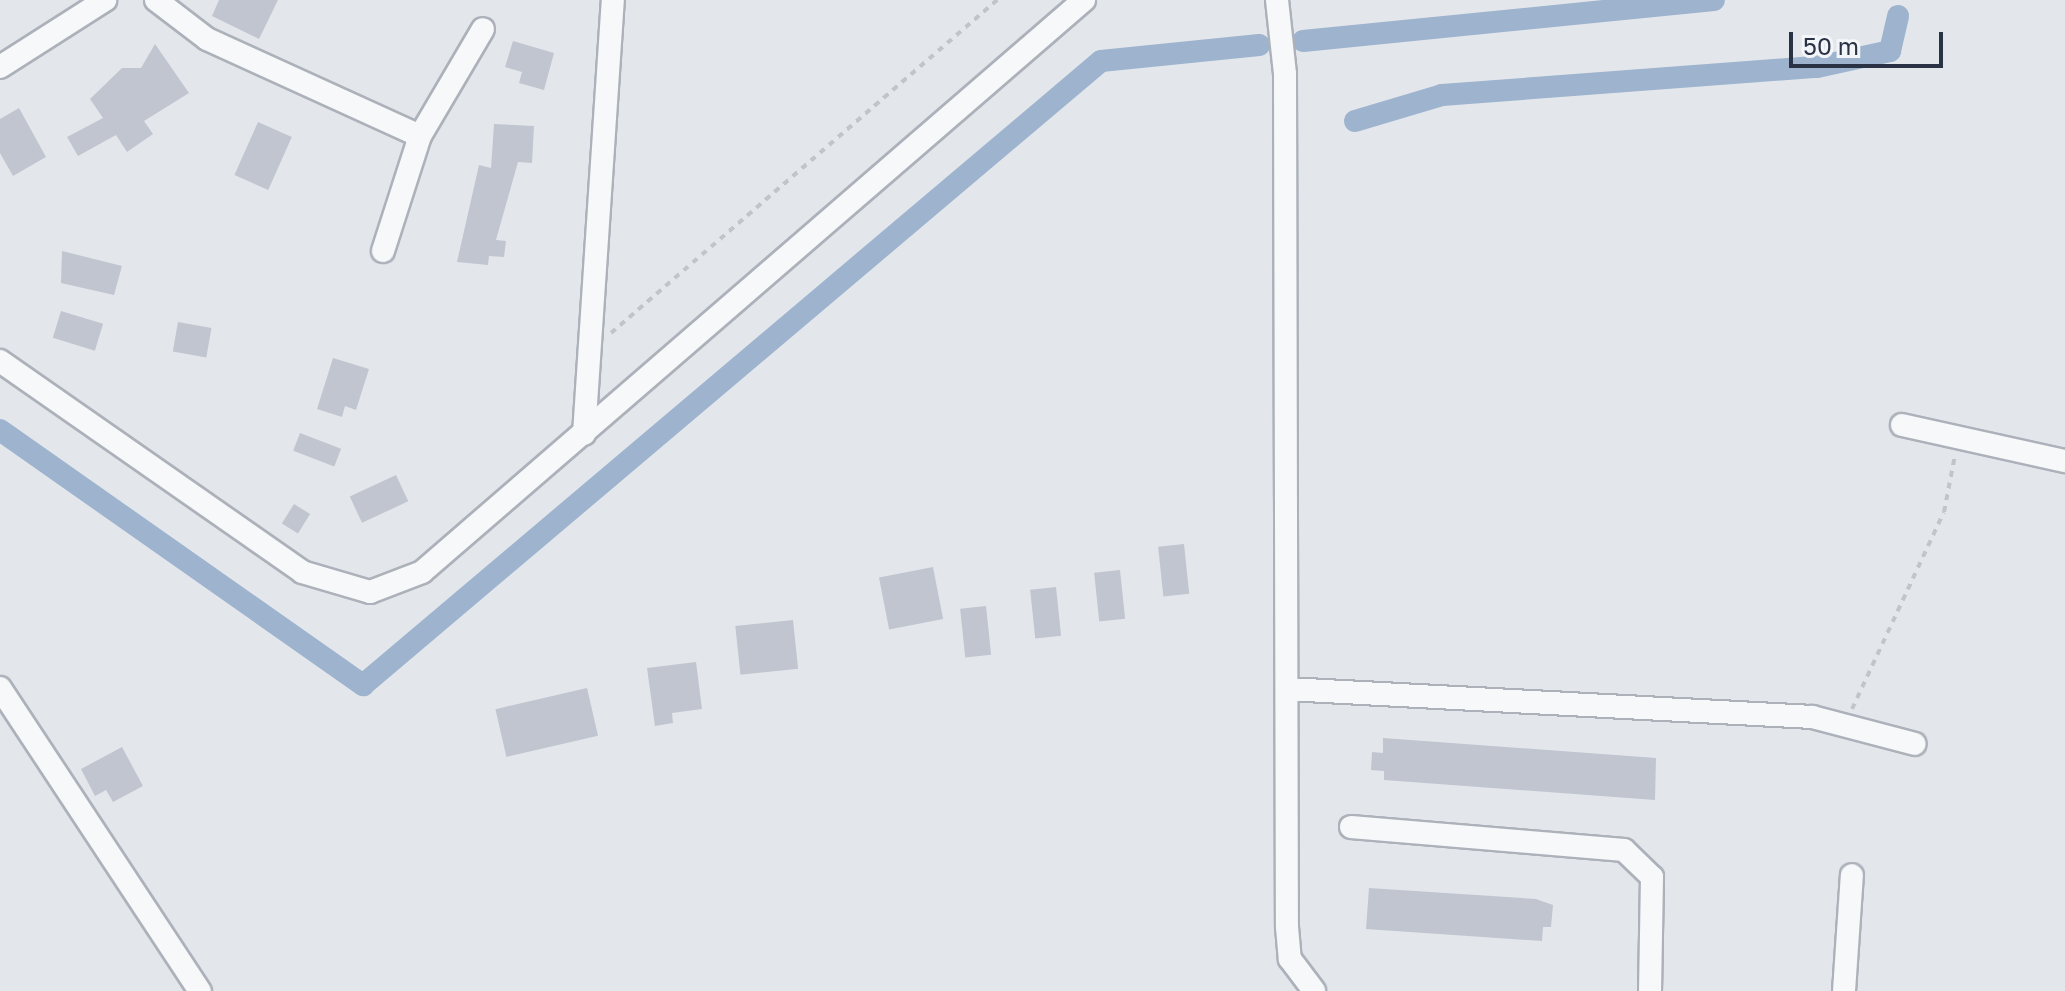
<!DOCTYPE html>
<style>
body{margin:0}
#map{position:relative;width:2065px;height:991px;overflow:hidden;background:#e3e7ec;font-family:"Golos Text",sans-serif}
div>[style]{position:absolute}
.canal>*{height:22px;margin:-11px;padding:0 11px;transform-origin:11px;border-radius:11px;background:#9db3ce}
.building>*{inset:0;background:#c0c5cf;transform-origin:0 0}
.path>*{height:4px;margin-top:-2px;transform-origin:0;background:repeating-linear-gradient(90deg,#c1c5cb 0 6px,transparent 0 12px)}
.roads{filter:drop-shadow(2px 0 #acb1ba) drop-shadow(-2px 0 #acb1ba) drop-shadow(0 2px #acb1ba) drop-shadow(0 -2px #acb1ba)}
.minor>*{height:22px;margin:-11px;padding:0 11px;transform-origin:11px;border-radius:11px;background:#f6f8fa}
span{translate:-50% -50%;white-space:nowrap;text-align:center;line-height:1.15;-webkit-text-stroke:6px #f3f6f9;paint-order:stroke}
.scale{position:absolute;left:1789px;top:32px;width:154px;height:36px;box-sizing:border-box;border:4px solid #2a3346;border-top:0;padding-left:10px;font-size:24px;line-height:28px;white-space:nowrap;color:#2a3346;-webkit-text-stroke:6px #f3f6f9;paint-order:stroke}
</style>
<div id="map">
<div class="canal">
<div style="left:1303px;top:41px;width:413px;rotate:-5.7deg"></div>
<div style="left:1355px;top:121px;width:91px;rotate:-16.6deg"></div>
<div style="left:1442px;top:95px;width:376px;rotate:-4.3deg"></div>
<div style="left:1817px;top:67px;width:75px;rotate:-12.4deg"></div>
<div style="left:1890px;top:51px;width:36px;rotate:-77deg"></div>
<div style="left:0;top:430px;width:444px;rotate:35.1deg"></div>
<div style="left:363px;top:685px;width:966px;rotate:-40.22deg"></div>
<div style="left:1101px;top:61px;width:159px;rotate:-5.8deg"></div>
</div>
<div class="building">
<div style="clip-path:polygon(219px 0,278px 0,259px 39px,212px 16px)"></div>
<div style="clip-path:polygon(513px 41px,554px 53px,544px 90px,519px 83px,522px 72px,505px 67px)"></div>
<div style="clip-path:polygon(155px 44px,189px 93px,144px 121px,153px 134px,127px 152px,116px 135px,78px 156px,67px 137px,103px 118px,90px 99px,122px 68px,141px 68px)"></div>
<div style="clip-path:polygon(19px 108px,46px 157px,13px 176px,0 153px,0 119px)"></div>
<div style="left:258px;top:122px;width:37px;height:58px;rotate:24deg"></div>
<div style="clip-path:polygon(494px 124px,534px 126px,532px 163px,518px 162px,496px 240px,506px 241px,504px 257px,489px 256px,488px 265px,457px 262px,479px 165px,491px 168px)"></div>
<div style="clip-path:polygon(62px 251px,122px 266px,114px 295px,61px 283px)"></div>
<div style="left:61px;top:311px;width:44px;height:28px;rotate:17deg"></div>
<div style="left:178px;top:322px;width:34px;height:30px;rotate:10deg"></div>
<div style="clip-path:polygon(333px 358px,369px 369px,356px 410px,345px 406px,342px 417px,317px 409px)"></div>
<div style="left:300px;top:433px;width:44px;height:19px;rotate:21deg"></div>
<div style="left:396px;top:475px;width:29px;height:51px;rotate:65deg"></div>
<div style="left:294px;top:504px;width:19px;height:23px;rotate:32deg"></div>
<div style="left:1184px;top:544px;width:50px;height:26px;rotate:84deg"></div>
<div style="left:933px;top:567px;width:53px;height:55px;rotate:79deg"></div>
<div style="left:1120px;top:570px;width:49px;height:26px;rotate:84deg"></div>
<div style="left:1056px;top:587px;width:49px;height:26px;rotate:84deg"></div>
<div style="left:986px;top:606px;width:49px;height:26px;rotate:84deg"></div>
<div style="left:793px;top:620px;width:49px;height:58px;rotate:84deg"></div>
<div style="clip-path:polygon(696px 662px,702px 709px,672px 713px,673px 723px,655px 726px,647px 668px)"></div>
<div style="left:587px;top:688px;width:49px;height:94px;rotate:77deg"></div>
<div style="clip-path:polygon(1383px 738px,1656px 758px,1655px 800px,1384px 780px,1384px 771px,1371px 770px,1372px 752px,1383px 753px)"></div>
<div style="clip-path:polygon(122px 747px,143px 786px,113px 802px,106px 790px,95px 796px,81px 769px)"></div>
<div style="clip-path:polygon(1369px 888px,1536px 899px,1553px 905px,1551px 927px,1543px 927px,1542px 941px,1366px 929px)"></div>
</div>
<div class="path">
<div style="left:611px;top:333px;width:510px;rotate:-40.78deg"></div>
<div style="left:1852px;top:709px;width:217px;rotate:-65deg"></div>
<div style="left:1944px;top:512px;width:58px;rotate:-79.1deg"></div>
</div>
<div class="roads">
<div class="minor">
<div style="left:156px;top:0;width:64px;rotate:37.4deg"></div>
<div style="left:207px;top:39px;width:234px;rotate:24.5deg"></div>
<div style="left:420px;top:136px;width:124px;rotate:-59.5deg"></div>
<div style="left:1277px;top:0;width:74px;rotate:83.8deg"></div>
<div style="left:1285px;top:74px;width:853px;rotate:89.87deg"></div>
<div style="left:1287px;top:927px;width:32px;rotate:85deg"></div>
<div style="left:1290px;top:959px;width:40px;rotate:53deg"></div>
<div style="left:0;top:67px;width:125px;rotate:-32.5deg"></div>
<div style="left:383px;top:251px;width:121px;rotate:-72.2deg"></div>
<div style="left:0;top:361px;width:368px;rotate:34.9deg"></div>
<div style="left:302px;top:572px;width:71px;rotate:16.4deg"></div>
<div style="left:370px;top:592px;width:56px;rotate:-21deg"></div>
<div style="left:422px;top:572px;width:875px;rotate:-40.83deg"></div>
<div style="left:1902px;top:425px;width:167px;rotate:12.5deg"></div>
<div style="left:584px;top:434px;width:435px;rotate:-86.2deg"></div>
<div style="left:0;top:688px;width:363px;rotate:56.6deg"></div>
<div style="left:1287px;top:689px;width:526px;rotate:3.05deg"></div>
<div style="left:1812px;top:717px;width:106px;rotate:14.7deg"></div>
<div style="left:1351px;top:827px;width:274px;rotate:4.8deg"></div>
<div style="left:1624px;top:850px;width:39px;rotate:44deg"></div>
<div style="left:1652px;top:877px;width:114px;rotate:91deg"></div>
<div style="left:1844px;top:991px;width:116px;rotate:-86.1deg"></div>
</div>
</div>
<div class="scale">50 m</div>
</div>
